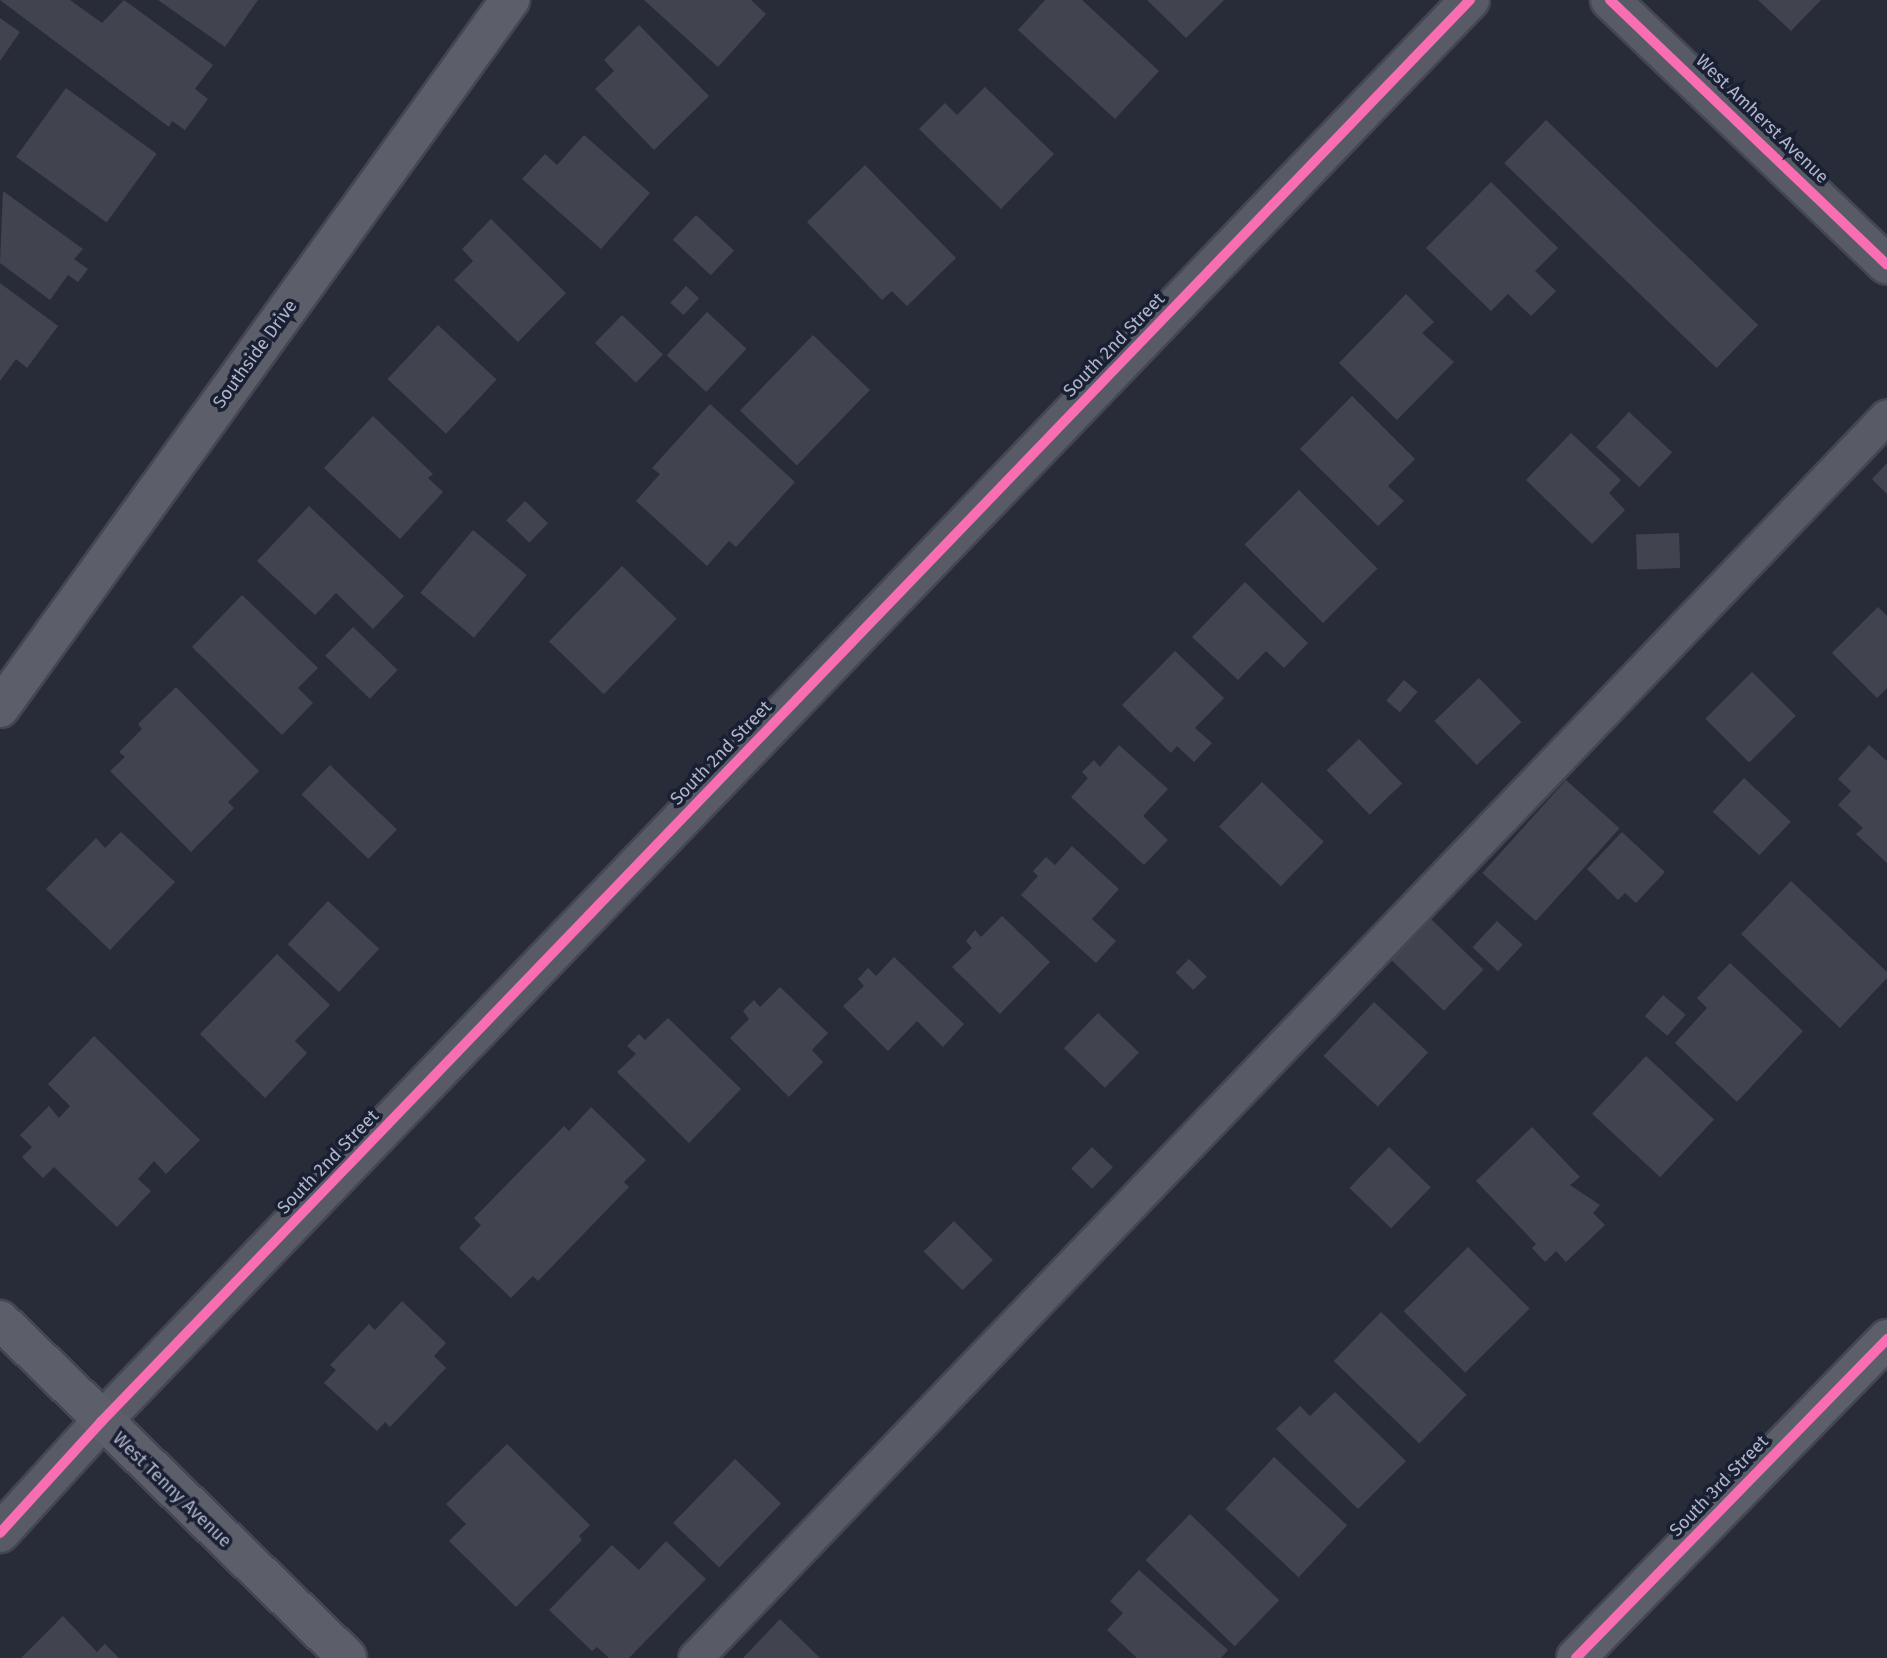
<!DOCTYPE html>
<style>
body{margin:0}
#map{position:relative;width:1887px;height:1658px;overflow:hidden;background:#282c38;font-family:"Fira Sans",sans-serif}
div>[style]{position:absolute}
.building>*{inset:0;background:#41444e;transform-origin:0 0}
.roads{filter:drop-shadow(2px 0 #444751) drop-shadow(-2px 0 #444751) drop-shadow(0 2px #444751) drop-shadow(0 -2px #444751)}
.lane>*{height:33px;margin:-16.5px;padding:0 16.5px;transform-origin:16.5px;border-radius:16.5px;background:#585a66}
.street>*{height:38px;margin:-19px;padding:0 19px;transform-origin:19px;border-radius:19px;background:#585a66}
.secondary>*{height:38px;margin:-19px;padding:0 19px;transform-origin:19px;border-radius:19px;background:#5c5e6a}
.cycleway>*{height:10px;margin:-5px;padding:0 5px;transform-origin:5px;border-radius:5px;background:#f96db3}
span{translate:-50% -50%;white-space:nowrap;text-align:center;line-height:1.15;-webkit-text-stroke:7px #1a2033;paint-order:stroke}
.street-label{font-size:18px;color:#b1b5ca}
</style>
<div id="map">
<div class="building">
<div style="clip-path:polygon(0 0,70px 0,102px 23px,124px 0,213px 65px,195px 89px,208px 99px,185px 130px,172px 121px,169px 127px)"></div>
<div style="clip-path:polygon(158px 0,258px 0,225px 47px)"></div>
<div style="clip-path:polygon(644px 0,751px 0,766px 14px,718px 67px)"></div>
<div style="clip-path:polygon(1045px 0,1082px 0,1159px 71px,1115px 119px,1018px 30px)"></div>
<div style="clip-path:polygon(1147px 0,1224px 0,1186px 38px)"></div>
<div style="clip-path:polygon(1758px 0,1821px 0,1791px 31px)"></div>
<div style="clip-path:polygon(0 18px,20px 32px,0 61px)"></div>
<div style="clip-path:polygon(639px 25px,709px 96px,654px 150px,595px 89px,614px 71px,604px 60px)"></div>
<div style="clip-path:polygon(985px 87px,1054px 154px,1001px 209px,919px 129px,945px 103px,957px 115px)"></div>
<div style="left:66px;top:88px;width:112px;height:85px;rotate:36deg"></div>
<div style="left:1546px;top:120px;width:295px;height:60px;rotate:44deg"></div>
<div style="clip-path:polygon(584px 135px,650px 193px,601px 249px,522px 179px,545px 154px,557px 165px)"></div>
<div style="clip-path:polygon(865px 165px,956px 258px,907px 306px,892px 291px,882px 300px,807px 222px)"></div>
<div style="clip-path:polygon(1491px 182px,1558px 248px,1535px 271px,1556px 291px,1531px 316px,1508px 294px,1491px 311px,1426px 248px)"></div>
<div style="clip-path:polygon(3px 191px,83px 249px,74px 259px,88px 269px,78px 282px,68px 275px,50px 300px,0 263px)"></div>
<div style="left:696px;top:215px;width:52px;height:34px;rotate:43deg"></div>
<div style="clip-path:polygon(491px 219px,566px 293px,518px 342px,454px 280px,473px 261px,462px 249px)"></div>
<div style="clip-path:polygon(0 283px,58px 326px,27px 368px,16px 359px,0 381px)"></div>
<div style="left:686px;top:286px;width:18px;height:23px;rotate:43deg"></div>
<div style="clip-path:polygon(1406px 294px,1434px 322px,1422px 333px,1454px 362px,1397px 420px,1339px 363px)"></div>
<div style="left:707px;top:312px;width:54px;height:59px;rotate:43deg"></div>
<div style="left:622px;top:315px;width:57px;height:39px;rotate:44deg"></div>
<div style="left:438px;top:325px;width:80px;height:74px;rotate:43deg"></div>
<div style="left:813px;top:335px;width:79px;height:105px;rotate:44deg"></div>
<div style="clip-path:polygon(1352px 396px,1415px 459px,1388px 486px,1404px 501px,1378px 526px,1300px 449px)"></div>
<div style="clip-path:polygon(710px 404px,795px 482px,736px 547px,729px 541px,707px 566px,636px 501px,660px 474px,652px 468px)"></div>
<div style="left:1629px;top:412px;width:59px;height:48px;rotate:43deg"></div>
<div style="clip-path:polygon(373px 416px,433px 474px,428px 478px,443px 492px,400px 539px,324px 468px)"></div>
<div style="clip-path:polygon(1571px 433px,1621px 480px,1609px 493px,1625px 510px,1592px 544px,1526px 480px)"></div>
<div style="clip-path:polygon(1887px 463px,1887px 494px,1872px 479px)"></div>
<div style="left:1299px;top:490px;width:111px;height:77px;rotate:45deg"></div>
<div style="left:525px;top:501px;width:32px;height:27px;rotate:44deg"></div>
<div style="clip-path:polygon(309px 506px,404px 596px,373px 629px,336px 593px,315px 615px,257px 561px)"></div>
<div style="left:473px;top:530px;width:70px;height:82px;rotate:40deg"></div>
<div style="left:1679px;top:533px;width:35px;height:43px;rotate:88deg"></div>
<div style="left:622px;top:566px;width:76px;height:105px;rotate:44deg"></div>
<div style="clip-path:polygon(1245px 582px,1308px 643px,1284px 668px,1266px 651px,1238px 680px,1192px 637px)"></div>
<div style="clip-path:polygon(242px 595px,318px 668px,298px 688px,313px 703px,282px 735px,192px 647px)"></div>
<div style="clip-path:polygon(1878px 607px,1887px 616px,1887px 688px,1877px 698px,1832px 653px)"></div>
<div style="left:353px;top:627px;width:62px;height:40px;rotate:44deg"></div>
<div style="clip-path:polygon(1175px 651px,1224px 698px,1195px 728px,1212px 743px,1194px 762px,1177px 746px,1171px 753px,1122px 705px)"></div>
<div style="left:1752px;top:672px;width:62px;height:66px;rotate:45deg"></div>
<div style="left:1479px;top:678px;width:61px;height:62px;rotate:46deg"></div>
<div style="left:1404px;top:680px;width:18px;height:27px;rotate:41deg"></div>
<div style="clip-path:polygon(176px 687px,259px 771px,228px 802px,234px 808px,191px 852px,110px 771px,125px 757px,119px 752px,142px 729px,138px 724px)"></div>
<div style="left:1359px;top:739px;width:62px;height:45px;rotate:46deg"></div>
<div style="clip-path:polygon(1119px 745px,1168px 789px,1143px 816px,1168px 840px,1144px 865px,1071px 797px,1088px 778px,1082px 772px,1094px 760px,1100px 767px)"></div>
<div style="clip-path:polygon(1869px 745px,1887px 761px,1887px 863px,1856px 834px,1863px 828px,1838px 805px,1851px 791px,1838px 779px)"></div>
<div style="left:330px;top:765px;width:93px;height:41px;rotate:44deg"></div>
<div style="left:1744px;top:778px;width:64px;height:46px;rotate:43deg"></div>
<div style="left:1566px;top:780px;width:72px;height:125px;rotate:42deg"></div>
<div style="left:1262px;top:782px;width:86px;height:62px;rotate:44deg"></div>
<div style="clip-path:polygon(121px 832px,175px 882px,110px 950px,46px 889px,96px 838px,105px 848px)"></div>
<div style="clip-path:polygon(1622px 832px,1665px 872px,1636px 903px,1625px 893px,1618px 900px,1587px 869px)"></div>
<div style="clip-path:polygon(1072px 846px,1119px 889px,1092px 919px,1116px 941px,1096px 963px,1021px 895px,1038px 876px,1033px 871px,1046px 857px,1055px 865px)"></div>
<div style="clip-path:polygon(1791px 881px,1887px 972px,1887px 978px,1840px 1028px,1741px 934px)"></div>
<div style="left:328px;top:901px;width:70px;height:59px;rotate:43deg"></div>
<div style="clip-path:polygon(1002px 916px,1050px 962px,1000px 1014px,952px 967px,972px 948px,966px 941px,975px 930px,981px 937px)"></div>
<div style="left:1431px;top:919px;width:73px;height:57px;rotate:44deg"></div>
<div style="left:1497px;top:921px;width:35px;height:36px;rotate:43deg"></div>
<div style="clip-path:polygon(277px 954px,330px 1005px,295px 1041px,307px 1053px,265px 1098px,200px 1034px)"></div>
<div style="clip-path:polygon(894px 957px,964px 1024px,943px 1047px,917px 1021px,888px 1051px,843px 1006px,864px 986px,858px 979px,868px 968px,876px 976px)"></div>
<div style="left:1189px;top:959px;width:25px;height:19px;rotate:45deg"></div>
<div style="clip-path:polygon(1730px 963px,1803px 1031px,1737px 1102px,1675px 1043px,1707px 1008px,1697px 998px)"></div>
<div style="clip-path:polygon(780px 987px,828px 1033px,812px 1050px,823px 1062px,789px 1097px,730px 1038px,749px 1019px,743px 1011px,754px 1000px,760px 1007px)"></div>
<div style="left:1663px;top:995px;width:30px;height:28px;rotate:41deg"></div>
<div style="left:1374px;top:1002px;width:74px;height:74px;rotate:43deg"></div>
<div style="left:1098px;top:1013px;width:57px;height:49px;rotate:44deg"></div>
<div style="clip-path:polygon(668px 1018px,741px 1089px,689px 1143px,617px 1072px,636px 1054px,627px 1046px,639px 1034px,645px 1040px)"></div>
<div style="clip-path:polygon(94px 1036px,200px 1140px,166px 1174px,154px 1161px,138px 1179px,151px 1191px,117px 1227px,54px 1167px,43px 1178px,22px 1157px,32px 1147px,20px 1135px,49px 1106px,59px 1118px,70px 1106px,48px 1084px)"></div>
<div style="left:1646px;top:1056px;width:93px;height:79px;rotate:43deg"></div>
<div style="clip-path:polygon(591px 1107px,646px 1160px,624px 1182px,629px 1187px,538px 1281px,533px 1276px,511px 1298px,459px 1248px,481px 1225px,474px 1218px,564px 1126px,569px 1131px)"></div>
<div style="clip-path:polygon(1532px 1127px,1580px 1177px,1570px 1185px,1600px 1205px,1593px 1213px,1605px 1225px,1566px 1262px,1556px 1251px,1545px 1262px,1532px 1248px,1536px 1244px,1476px 1181px)"></div>
<div style="left:1092px;top:1147px;width:29px;height:30px;rotate:44deg"></div>
<div style="left:1389px;top:1147px;width:58px;height:57px;rotate:44deg"></div>
<div style="left:954px;top:1221px;width:55px;height:43px;rotate:45deg"></div>
<div style="left:1468px;top:1247px;width:87px;height:91px;rotate:45deg"></div>
<div style="clip-path:polygon(402px 1301px,446px 1343px,434px 1356px,446px 1368px,390px 1427px,385px 1422px,377px 1431px,324px 1383px,336px 1370px,330px 1365px,369px 1324px,375px 1330px)"></div>
<div style="left:1381px;top:1312px;width:119px;height:68px;rotate:44deg"></div>
<div style="clip-path:polygon(1335px 1392px,1406px 1461px,1358px 1509px,1276px 1429px,1300px 1406px,1310px 1416px)"></div>
<div style="clip-path:polygon(507px 1444px,590px 1525px,579px 1536px,582px 1540px,516px 1607px,449px 1541px,466px 1524px,446px 1504px)"></div>
<div style="left:1274px;top:1457px;width:100px;height:71px;rotate:43deg"></div>
<div style="left:735px;top:1459px;width:64px;height:89px;rotate:44deg"></div>
<div style="left:1190px;top:1514px;width:124px;height:64px;rotate:44deg"></div>
<div style="clip-path:polygon(666px 1541px,706px 1579px,629px 1658px,609px 1658px,597px 1647px,592px 1651px,549px 1610px,612px 1545px,639px 1570px)"></div>
<div style="clip-path:polygon(1139px 1570px,1228px 1650px,1221px 1658px,1137px 1658px,1107px 1630px,1123px 1613px,1110px 1601px)"></div>
<div style="clip-path:polygon(63px 1616px,97px 1652px,105px 1644px,119px 1658px,21px 1658px)"></div>
<div style="clip-path:polygon(780px 1619px,820px 1658px,743px 1658px)"></div>
</div>
<div class="roads">
<div class="lane">
<div style="left:695px;top:1658px;width:1721px;rotate:-46.18deg"></div>
</div>
<div class="street">
<div style="left:1610px;top:0;width:383px;rotate:43.7deg"></div>
<div style="left:0;top:1533px;width:150px;rotate:-47.7deg"></div>
<div style="left:101px;top:1422px;width:1974px;rotate:-46.09deg"></div>
</div>
<div class="secondary">
<div style="left:0;top:708px;width:873px;rotate:-54.23deg"></div>
<div style="left:0;top:1320px;width:484px;rotate:44.2deg"></div>
<div style="left:1576px;top:1658px;width:446px;rotate:-45.7deg"></div>
</div>
</div>
<div class="cycleway">
<div style="left:1610px;top:0;width:383px;rotate:43.7deg"></div>
<div style="left:0;top:1533px;width:150px;rotate:-47.7deg"></div>
<div style="left:101px;top:1422px;width:1974px;rotate:-46.09deg"></div>
<div style="left:1576px;top:1658px;width:446px;rotate:-45.7deg"></div>
</div>
<div class="street-label">
<span style="left:1762px;top:119px;rotate:44deg">West Amherst Avenue</span>
<span style="left:1114px;top:345px;rotate:-46deg">South 2nd Street</span>
<span style="left:255px;top:354px;rotate:-54deg">Southside Drive</span>
<span style="left:721px;top:753px;rotate:-46deg">South 2nd Street</span>
<span style="left:328px;top:1162px;rotate:-46deg">South 2nd Street</span>
<span style="left:1719px;top:1486px;rotate:-46deg">South 3rd Street</span>
<span style="left:172px;top:1490px;rotate:44deg">West Tenny Avenue</span>
</div>
</div>
